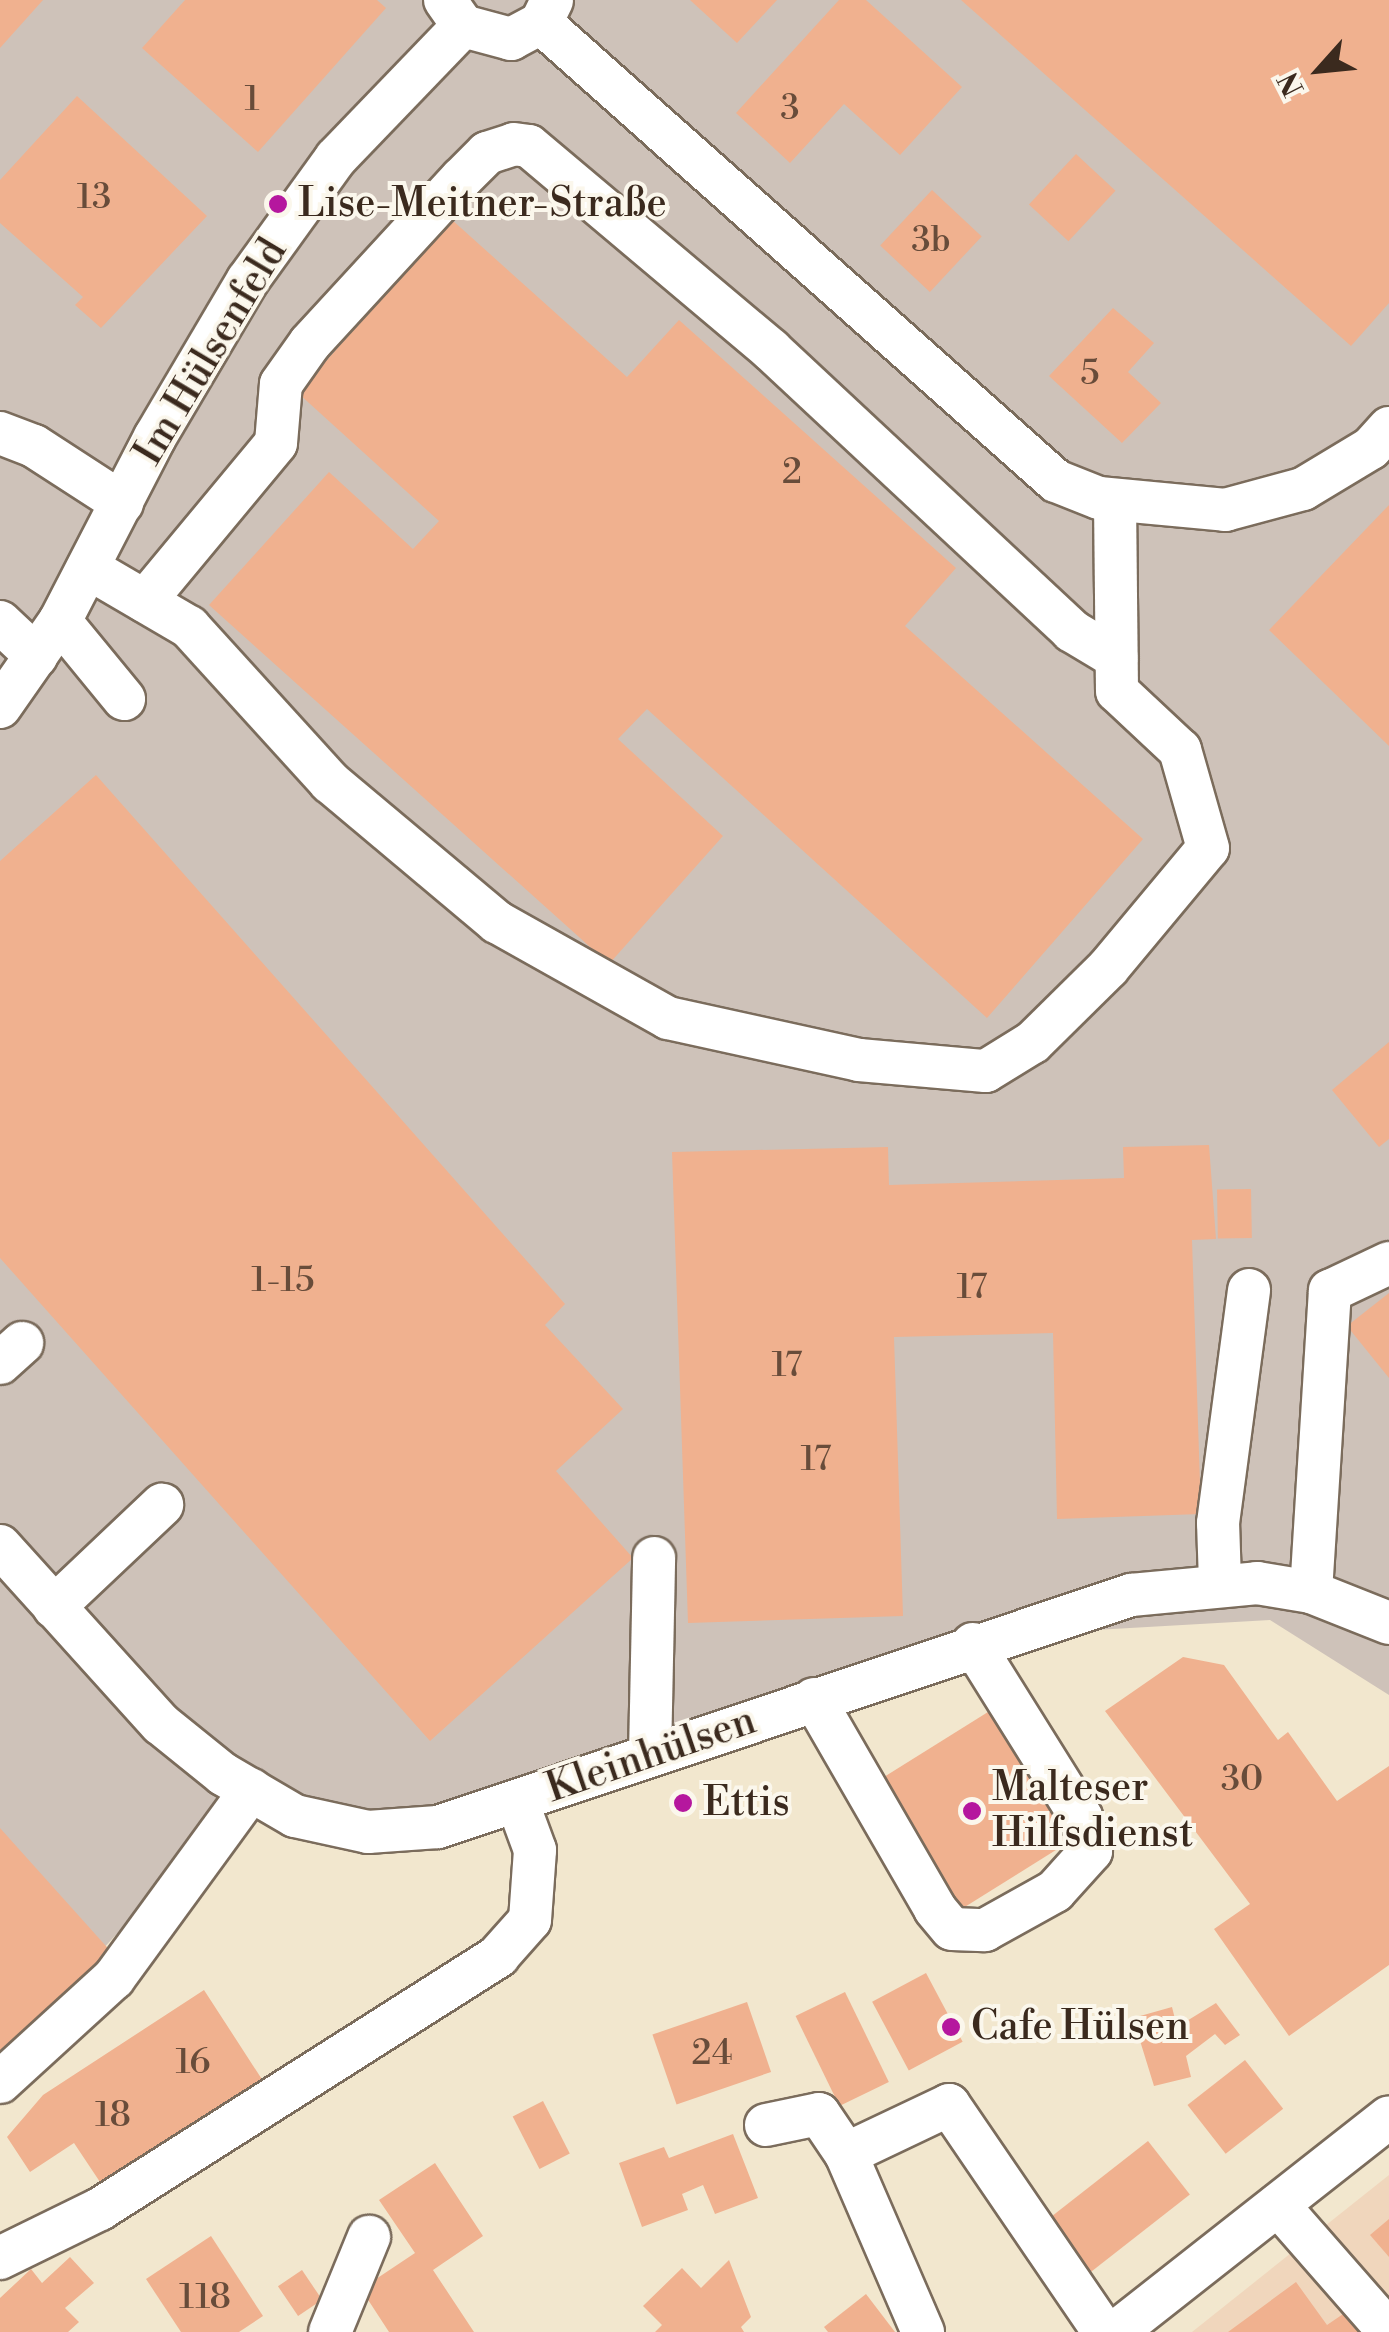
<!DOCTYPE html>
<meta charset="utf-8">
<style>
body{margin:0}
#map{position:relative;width:1389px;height:2332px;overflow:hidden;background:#f2e7ce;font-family:"Libre Bodoni",serif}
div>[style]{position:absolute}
.built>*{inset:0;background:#f0d6bc}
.industrial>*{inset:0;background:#cec2b9}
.building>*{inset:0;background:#f0b18f;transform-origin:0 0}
.roads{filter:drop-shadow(2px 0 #7b6c5c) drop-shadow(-2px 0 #7b6c5c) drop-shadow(0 2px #7b6c5c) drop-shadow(0 -2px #7b6c5c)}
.minor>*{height:42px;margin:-21px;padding:0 21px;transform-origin:21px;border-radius:21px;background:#fff}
.dots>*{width:28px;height:28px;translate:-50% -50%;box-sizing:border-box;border:5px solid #fbf7ec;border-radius:50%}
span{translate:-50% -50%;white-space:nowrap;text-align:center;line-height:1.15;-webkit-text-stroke:8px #fbf7ec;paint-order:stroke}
.number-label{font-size:35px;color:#684c3a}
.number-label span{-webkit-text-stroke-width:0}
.poi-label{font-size:40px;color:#3b2a1e}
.left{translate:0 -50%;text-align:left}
.street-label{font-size:40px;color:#3b2a1e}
.north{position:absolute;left:1269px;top:20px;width:100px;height:100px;-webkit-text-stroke:8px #fbf7ec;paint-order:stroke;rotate:243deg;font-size:28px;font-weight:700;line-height:40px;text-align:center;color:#3b2a1e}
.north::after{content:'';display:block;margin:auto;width:35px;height:45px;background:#3b2a1e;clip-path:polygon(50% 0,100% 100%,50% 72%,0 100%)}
</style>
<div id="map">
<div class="built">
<div style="clip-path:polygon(1389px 2175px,1389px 2332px,1192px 2332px)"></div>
</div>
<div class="industrial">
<div style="clip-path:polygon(0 0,1389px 0,1389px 1695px,1270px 1620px,972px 1637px,378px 1841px,240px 1802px,0 2059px)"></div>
</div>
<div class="building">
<div style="clip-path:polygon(0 0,43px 0,0 48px)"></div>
<div style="clip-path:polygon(185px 0,377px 0,386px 8px,258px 152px,142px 48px)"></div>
<div style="clip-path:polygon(690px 0,777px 0,737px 43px)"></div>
<div style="clip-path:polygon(839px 0,866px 0,962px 87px,900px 155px,844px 104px,790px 163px,736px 113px)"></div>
<div style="clip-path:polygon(961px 0,1389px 0,1389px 303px,1351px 346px)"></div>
<div style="clip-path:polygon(77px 96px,207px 216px,101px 328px,75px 305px,83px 297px,0 223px,0 180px)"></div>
<div style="left:1076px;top:154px;width:54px;height:69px;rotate:43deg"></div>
<div style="left:932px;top:190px;width:68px;height:76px;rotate:43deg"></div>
<div style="clip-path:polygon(451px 219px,627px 377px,679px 320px,956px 568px,905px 626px,1143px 839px,987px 1018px,647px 709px,618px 739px,723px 836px,609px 964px,209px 605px,329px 472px,413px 549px,439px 521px,298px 393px)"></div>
<div style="clip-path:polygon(1113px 308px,1154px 343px,1128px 372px,1161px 403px,1122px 443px,1049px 376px)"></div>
<div style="clip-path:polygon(1389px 505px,1389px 746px,1269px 630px)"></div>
<div style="clip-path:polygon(96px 775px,565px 1304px,545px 1325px,623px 1409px,556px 1471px,633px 1558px,430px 1741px,0 1258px,0 861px)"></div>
<div style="clip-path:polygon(1389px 1042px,1389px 1139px,1379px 1147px,1332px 1090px)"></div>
<div style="clip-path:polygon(1209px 1145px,1216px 1239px,1192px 1240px,1201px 1514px,1057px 1519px,1053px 1333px,894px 1337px,903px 1616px,688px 1623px,672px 1152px,888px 1147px,889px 1185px,1124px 1178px,1123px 1147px)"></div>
<div style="left:1251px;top:1189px;width:49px;height:34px;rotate:89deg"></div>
<div style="clip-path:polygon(1389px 1293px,1389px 1378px,1347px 1326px)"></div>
<div style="clip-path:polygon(1183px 1657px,1224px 1665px,1278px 1740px,1288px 1732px,1337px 1801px,1389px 1766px,1389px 1965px,1289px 2036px,1214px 1929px,1250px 1904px,1105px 1711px)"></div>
<div style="left:988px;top:1712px;width:153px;height:132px;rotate:58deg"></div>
<div style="clip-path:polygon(0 1828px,114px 1955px,0 2056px)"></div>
<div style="left:926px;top:1973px;width:78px;height:61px;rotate:62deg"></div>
<div style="clip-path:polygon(204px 1990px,265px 2084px,104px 2188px,74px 2143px,30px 2172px,7px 2137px,43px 2095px)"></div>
<div style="left:845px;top:1992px;width:100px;height:55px;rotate:64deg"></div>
<div style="left:747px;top:2002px;width:74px;height:100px;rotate:71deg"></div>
<div style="clip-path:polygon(1216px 2003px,1240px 2035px,1225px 2045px,1215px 2034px,1186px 2056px,1191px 2077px,1154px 2086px,1133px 2018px,1172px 2007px,1177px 2027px)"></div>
<div style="left:1245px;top:2060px;width:62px;height:73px;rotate:52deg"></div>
<div style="left:543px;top:2101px;width:59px;height:34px;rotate:63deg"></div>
<div style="clip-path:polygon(733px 2134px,758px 2198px,715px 2214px,703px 2185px,682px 2194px,688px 2210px,642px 2227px,619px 2163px,664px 2147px,669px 2158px)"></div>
<div style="left:1148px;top:2141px;width:68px;height:133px;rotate:52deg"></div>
<div style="clip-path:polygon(435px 2163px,483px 2236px,433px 2270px,474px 2332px,389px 2332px,361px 2289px,415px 2253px,379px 2200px)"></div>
<div style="clip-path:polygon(1389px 2219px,1389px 2257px,1370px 2235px)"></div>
<div style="clip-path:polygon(211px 2236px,263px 2316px,239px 2332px,181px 2332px,146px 2279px)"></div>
<div style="clip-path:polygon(70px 2257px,94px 2283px,65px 2308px,79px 2322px,68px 2332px,0 2332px,0 2298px,31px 2269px,42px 2283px)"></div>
<div style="clip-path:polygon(729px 2260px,751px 2317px,741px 2327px,744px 2332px,655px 2332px,662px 2325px,643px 2306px,682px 2268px,701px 2288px)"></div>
<div style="left:302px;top:2270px;width:36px;height:29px;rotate:56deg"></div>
<div style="clip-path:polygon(1296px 2282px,1327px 2325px,1349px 2310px,1365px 2332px,1228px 2332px)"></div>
<div style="clip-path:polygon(866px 2294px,895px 2332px,828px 2332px,824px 2327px)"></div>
</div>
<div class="roads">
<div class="minor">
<div style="left:445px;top:0;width:32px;rotate:55deg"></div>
<div style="left:463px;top:26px;width:50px;rotate:15.2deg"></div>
<div style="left:511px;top:39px;width:34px;rotate:-28deg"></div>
<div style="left:541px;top:23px;width:25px;rotate:-64deg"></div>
<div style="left:541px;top:23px;width:689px;rotate:41.65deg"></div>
<div style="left:1056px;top:481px;width:46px;rotate:21.6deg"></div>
<div style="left:1099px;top:498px;width:127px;rotate:5.4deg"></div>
<div style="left:1225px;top:510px;width:81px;rotate:-15.1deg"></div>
<div style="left:1303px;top:489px;width:79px;rotate:-31.1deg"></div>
<div style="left:1371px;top:448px;width:27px;rotate:-48deg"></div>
<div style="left:0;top:433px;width:36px;rotate:21deg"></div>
<div style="left:34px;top:446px;width:105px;rotate:32.9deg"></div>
<div style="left:88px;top:568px;width:117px;rotate:30.3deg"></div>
<div style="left:189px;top:627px;width:210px;rotate:47.7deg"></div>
<div style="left:330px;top:782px;width:218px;rotate:40deg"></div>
<div style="left:497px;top:922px;width:196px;rotate:29.3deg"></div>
<div style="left:668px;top:1018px;width:196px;rotate:12.4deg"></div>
<div style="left:859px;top:1060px;width:127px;rotate:5deg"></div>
<div style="left:986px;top:1071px;width:55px;rotate:-31.7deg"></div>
<div style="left:1033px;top:1042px;width:105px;rotate:-44.6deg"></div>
<div style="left:1108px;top:968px;width:156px;rotate:-50.2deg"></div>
<div style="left:1208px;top:848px;width:102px;rotate:-105.9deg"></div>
<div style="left:1180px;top:750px;width:86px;rotate:-136.9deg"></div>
<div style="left:1117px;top:691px;width:190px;rotate:-90.6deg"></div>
<div style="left:145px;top:601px;width:205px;rotate:-50.3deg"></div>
<div style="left:276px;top:443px;width:59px;rotate:-85.2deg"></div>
<div style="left:281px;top:384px;width:50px;rotate:-54.7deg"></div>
<div style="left:310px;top:343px;width:223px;rotate:-47.4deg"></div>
<div style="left:461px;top:179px;width:37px;rotate:-45deg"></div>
<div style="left:487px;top:153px;width:28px;rotate:-18deg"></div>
<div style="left:514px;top:144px;width:15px;rotate:8deg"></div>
<div style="left:529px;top:146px;width:317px;rotate:40.1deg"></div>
<div style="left:771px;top:350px;width:412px;rotate:43deg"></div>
<div style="left:1072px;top:631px;width:52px;rotate:31deg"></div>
<div style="left:60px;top:621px;width:101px;rotate:50.6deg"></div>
<div style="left:0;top:622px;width:50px;rotate:43.4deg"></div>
<div style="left:0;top:707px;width:105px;rotate:-55.1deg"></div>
<div style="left:60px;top:621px;width:207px;rotate:-62.7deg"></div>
<div style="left:155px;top:437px;width:182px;rotate:-59.4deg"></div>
<div style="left:248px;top:280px;width:150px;rotate:-54.2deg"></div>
<div style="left:336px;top:158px;width:183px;rotate:-46.1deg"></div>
<div style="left:0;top:1363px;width:30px;rotate:-42deg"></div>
<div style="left:0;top:1546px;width:240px;rotate:47.9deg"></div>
<div style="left:161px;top:1724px;width:80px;rotate:38.9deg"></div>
<div style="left:223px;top:1774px;width:83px;rotate:30.3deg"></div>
<div style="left:295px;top:1816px;width:75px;rotate:12.4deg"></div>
<div style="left:368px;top:1832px;width:70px;rotate:-4.1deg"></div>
<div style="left:438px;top:1827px;width:731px;rotate:-18.51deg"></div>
<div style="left:1131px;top:1595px;width:127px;rotate:-5.4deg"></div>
<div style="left:1257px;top:1583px;width:55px;rotate:9.5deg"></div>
<div style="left:1311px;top:1592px;width:84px;rotate:21.7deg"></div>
<div style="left:1220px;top:1582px;width:59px;rotate:-91.9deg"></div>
<div style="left:1218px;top:1523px;width:235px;rotate:-82.4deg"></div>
<div style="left:1311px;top:1592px;width:302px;rotate:-86.4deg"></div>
<div style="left:1330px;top:1291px;width:65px;rotate:-25.4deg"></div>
<div style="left:54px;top:1607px;width:149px;rotate:-43.4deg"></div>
<div style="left:814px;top:1699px;width:242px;rotate:60deg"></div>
<div style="left:935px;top:1909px;width:26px;rotate:50deg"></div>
<div style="left:952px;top:1929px;width:33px;rotate:2deg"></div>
<div style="left:985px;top:1930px;width:80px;rotate:-29.1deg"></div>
<div style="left:1055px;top:1891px;width:54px;rotate:-48deg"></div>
<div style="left:1091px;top:1851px;width:35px;rotate:-106deg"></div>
<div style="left:1081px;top:1817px;width:204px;rotate:-122deg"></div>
<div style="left:650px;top:1755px;width:197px;rotate:-88.8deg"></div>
<div style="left:0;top:2082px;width:154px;rotate:-42.4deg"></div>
<div style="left:114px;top:1978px;width:233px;rotate:-53.9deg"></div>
<div style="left:766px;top:2125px;width:54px;rotate:-11.7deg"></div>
<div style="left:819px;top:2114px;width:48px;rotate:56deg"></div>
<div style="left:846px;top:2154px;width:194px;rotate:66.6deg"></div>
<div style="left:846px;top:2154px;width:114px;rotate:-25.4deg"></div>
<div style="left:949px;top:2105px;width:275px;rotate:55.7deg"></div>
<div style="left:1278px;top:2205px;width:169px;rotate:48.8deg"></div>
<div style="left:0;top:2258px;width:111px;rotate:-26.1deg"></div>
<div style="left:100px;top:2209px;width:472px;rotate:-32.4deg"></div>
<div style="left:498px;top:1956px;width:48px;rotate:-48.4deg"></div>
<div style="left:530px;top:1920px;width:70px;rotate:-85.9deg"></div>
<div style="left:535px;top:1850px;width:52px;rotate:-110.2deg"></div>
<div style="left:330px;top:2332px;width:103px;rotate:-67.7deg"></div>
<div style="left:1116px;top:2332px;width:347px;rotate:-38.2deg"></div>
</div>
</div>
<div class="dots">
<div style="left:278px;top:204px;background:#b5179e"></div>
<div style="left:683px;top:1803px;background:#b5179e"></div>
<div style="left:972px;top:1811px;background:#b5179e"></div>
<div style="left:951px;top:2027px;background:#b5179e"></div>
</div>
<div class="number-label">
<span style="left:252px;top:100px">1</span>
<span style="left:790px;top:109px">3</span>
<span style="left:94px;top:198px">13</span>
<span style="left:931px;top:241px">3b</span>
<span style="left:1090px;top:374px">5</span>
<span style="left:792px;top:473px">2</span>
<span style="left:283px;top:1281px">1-15</span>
<span style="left:972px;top:1288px">17</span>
<span style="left:787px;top:1366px">17</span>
<span style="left:816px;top:1460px">17</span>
<span style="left:1242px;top:1780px">30</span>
<span style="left:712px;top:2054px">24</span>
<span style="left:193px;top:2063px">16</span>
<span style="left:113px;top:2116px">18</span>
<span style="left:205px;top:2298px">118</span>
</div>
<div class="poi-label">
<span class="left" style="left:298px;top:204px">Lise-Meitner-Straße</span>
<span class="left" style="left:992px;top:1811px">Malteser<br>Hilfsdienst</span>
<span class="left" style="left:703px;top:1803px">Ettis</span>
<span class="left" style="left:971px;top:2027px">Cafe Hülsen</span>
</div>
<div class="street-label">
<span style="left:211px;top:352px;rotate:-59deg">Im Hülsenfeld</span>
<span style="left:651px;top:1755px;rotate:-19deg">Kleinhülsen</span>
</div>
<div class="north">N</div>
</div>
